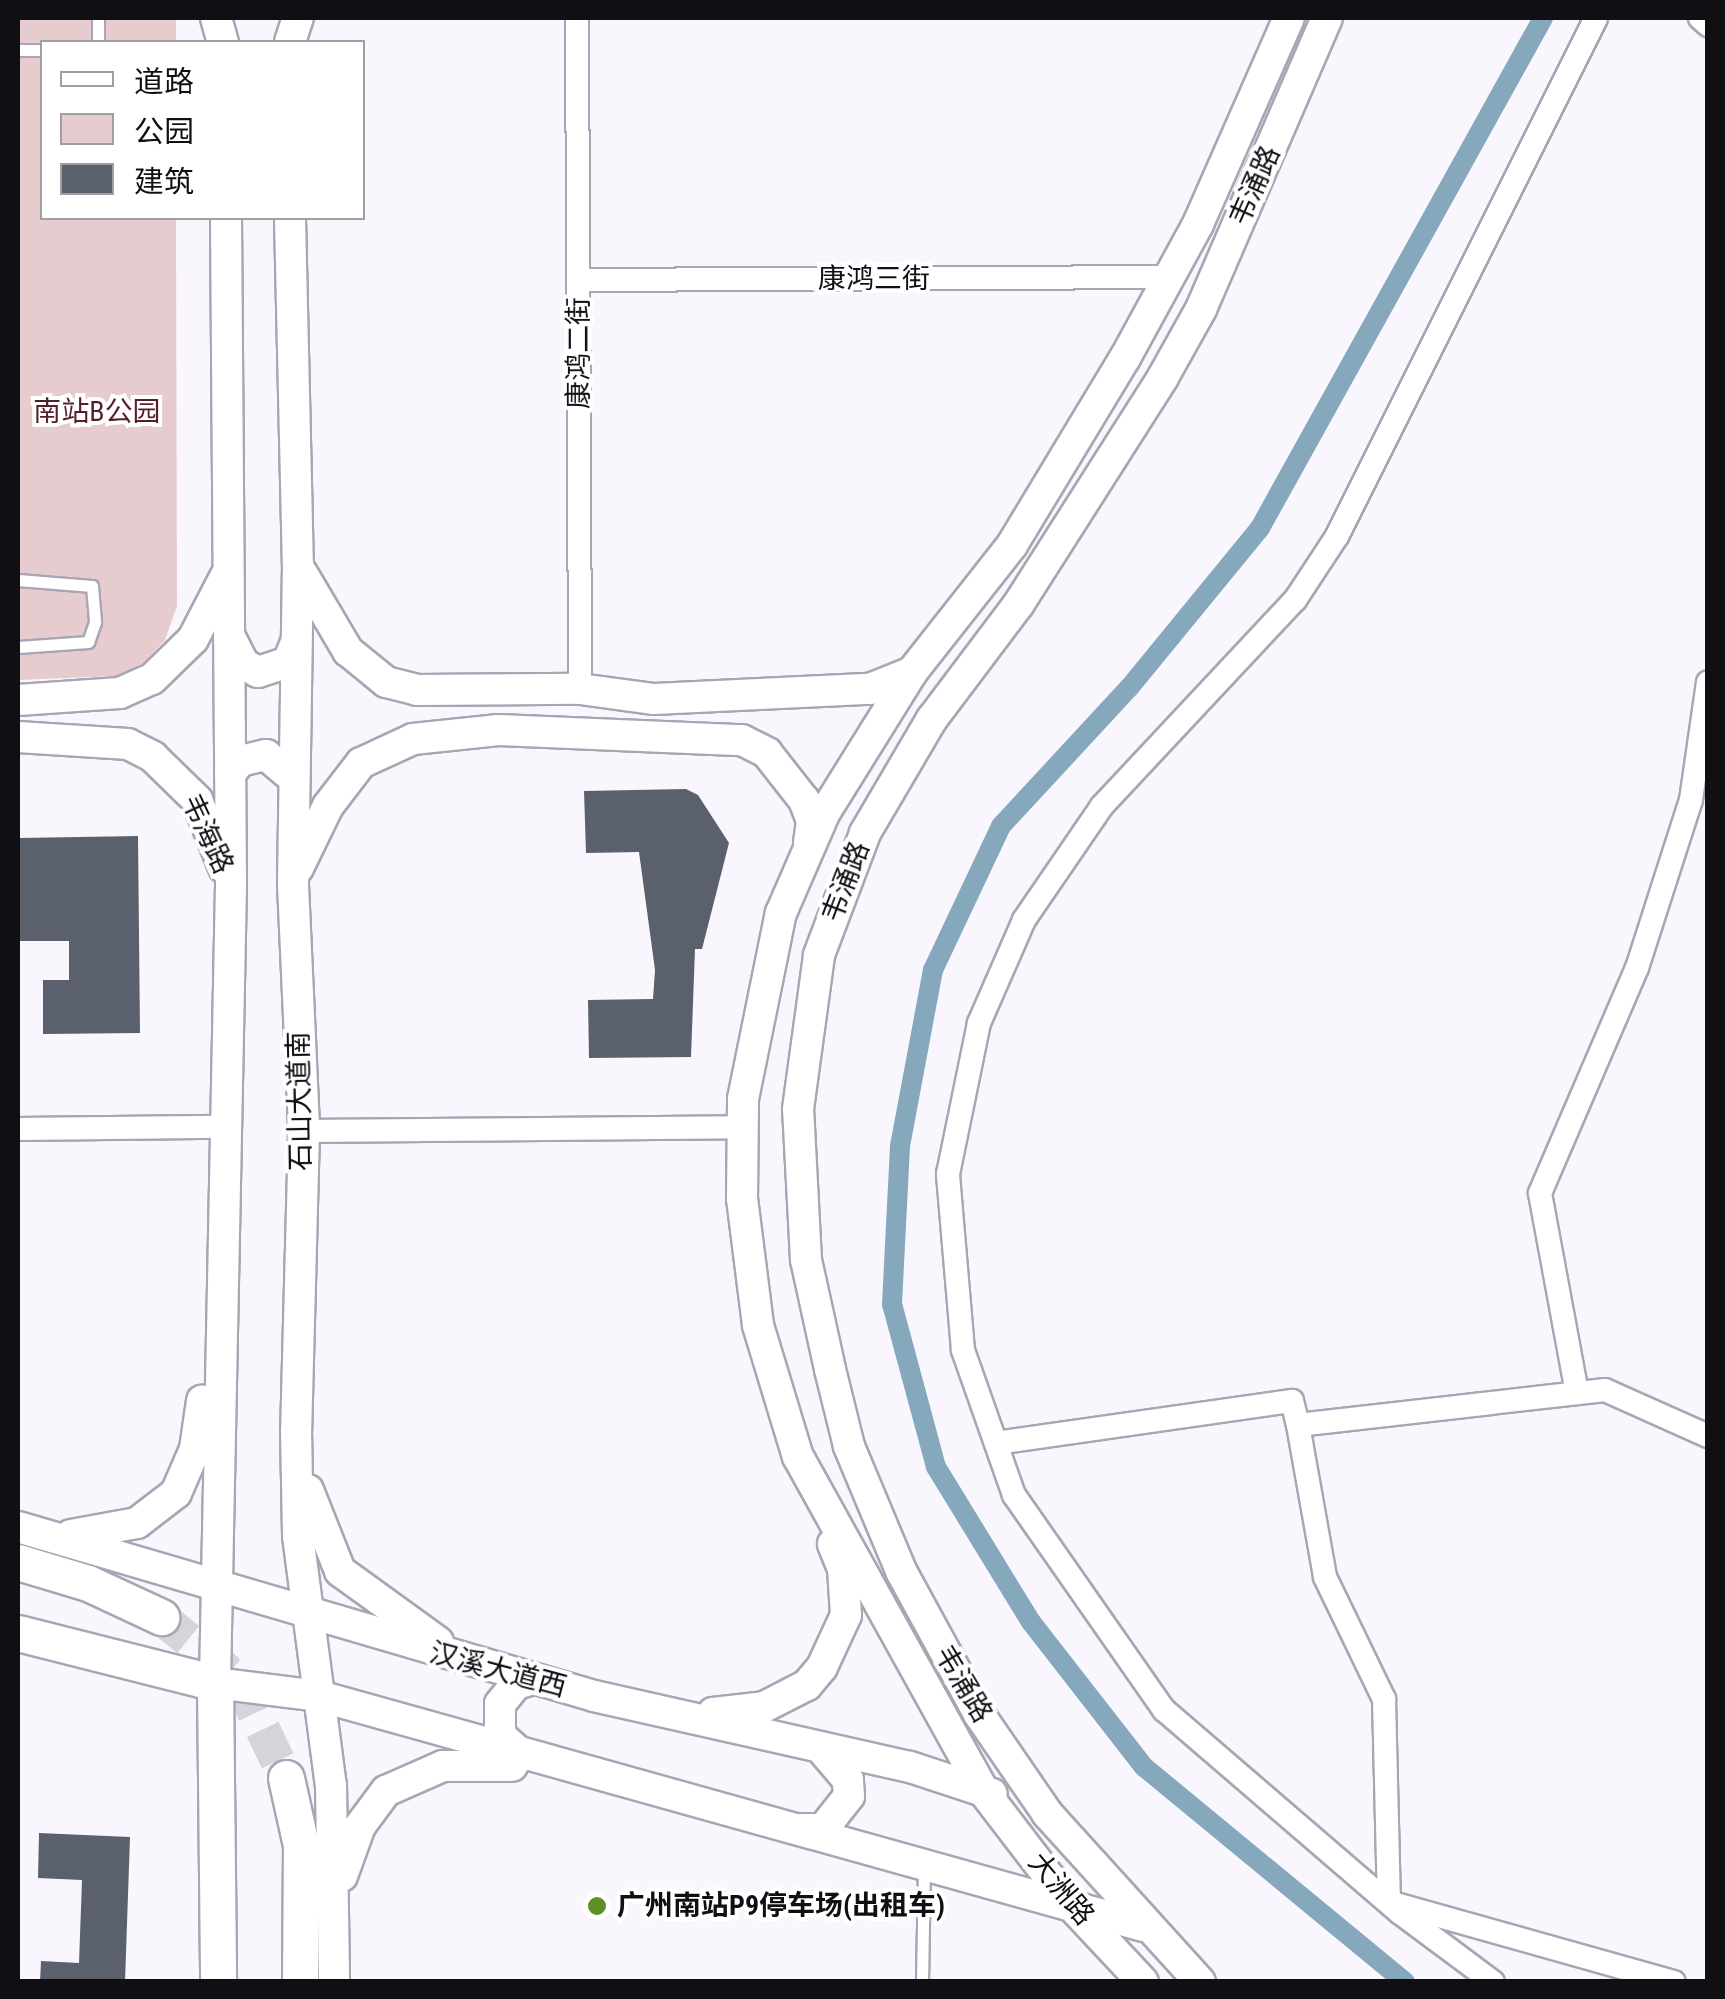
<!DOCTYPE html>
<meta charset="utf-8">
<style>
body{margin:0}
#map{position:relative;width:1725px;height:1999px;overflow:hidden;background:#f9f7fd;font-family:"Roboto Condensed","Noto Sans SC",sans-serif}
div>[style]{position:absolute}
.green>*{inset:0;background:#e7cccf}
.canal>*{height:20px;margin:-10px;padding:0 10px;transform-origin:10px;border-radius:10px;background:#85a8bd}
.building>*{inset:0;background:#5b606d}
.primary-tunnel>*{height:35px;margin-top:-17.5px;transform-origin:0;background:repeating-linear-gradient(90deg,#d6d4da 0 35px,transparent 0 53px)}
.roads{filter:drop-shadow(2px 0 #aaa5b4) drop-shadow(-2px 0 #aaa5b4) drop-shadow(0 2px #aaa5b4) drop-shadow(0 -2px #aaa5b4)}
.lane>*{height:11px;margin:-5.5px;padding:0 5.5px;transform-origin:5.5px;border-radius:5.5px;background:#fff}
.street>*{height:22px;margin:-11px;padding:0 11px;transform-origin:11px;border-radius:11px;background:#fff}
.secondary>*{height:30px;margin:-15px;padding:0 15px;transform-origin:15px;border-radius:15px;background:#fff}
.primary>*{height:35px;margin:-17.5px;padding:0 17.5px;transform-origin:17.5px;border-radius:17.5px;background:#fff}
.dots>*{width:28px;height:28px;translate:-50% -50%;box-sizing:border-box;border:5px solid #fff;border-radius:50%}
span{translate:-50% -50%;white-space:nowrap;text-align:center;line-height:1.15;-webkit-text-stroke:8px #fff;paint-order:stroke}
.street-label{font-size:28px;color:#100f14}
.park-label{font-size:28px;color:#541f2a}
.poi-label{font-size:28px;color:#100f14;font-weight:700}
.left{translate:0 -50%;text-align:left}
.frame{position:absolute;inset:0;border:20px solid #100f14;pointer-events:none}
.legend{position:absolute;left:40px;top:40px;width:325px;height:180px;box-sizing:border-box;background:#fff;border:2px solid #9f9fa1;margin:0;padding:12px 18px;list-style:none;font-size:30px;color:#100f14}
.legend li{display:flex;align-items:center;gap:20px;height:50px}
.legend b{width:50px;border:2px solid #9f9fa1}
</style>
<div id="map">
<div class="green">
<div style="clip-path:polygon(18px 18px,176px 18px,176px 42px,42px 42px,42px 218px,176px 218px,177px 606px,165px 640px,143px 663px,116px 676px,18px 680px)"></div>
</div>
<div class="canal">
<div style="left:1405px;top:1982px;width:338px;rotate:-140.5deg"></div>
<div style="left:1144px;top:1767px;width:184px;rotate:-127.9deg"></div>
<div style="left:1031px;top:1622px;width:182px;rotate:-121.5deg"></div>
<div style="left:936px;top:1467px;width:169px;rotate:-105.1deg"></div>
<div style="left:892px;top:1304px;width:158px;rotate:-87.1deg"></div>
<div style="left:900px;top:1146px;width:179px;rotate:-79.4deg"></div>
<div style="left:933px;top:970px;width:159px;rotate:-64.7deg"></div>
<div style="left:1001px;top:826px;width:188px;rotate:-47.2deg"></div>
<div style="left:1129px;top:688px;width:207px;rotate:-50.7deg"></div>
<div style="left:1260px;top:528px;width:583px;rotate:-60.97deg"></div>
</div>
<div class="building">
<div style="clip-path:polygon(686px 789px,698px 795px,729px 843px,702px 949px,695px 949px,691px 1057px,589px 1058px,588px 1000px,653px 999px,655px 970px,639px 852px,586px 853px,584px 791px)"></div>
<div style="clip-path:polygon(138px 836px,140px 1033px,43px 1034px,43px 980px,69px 980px,69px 941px,18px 941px,18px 838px)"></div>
<div style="clip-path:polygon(39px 1833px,130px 1837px,125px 1982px,40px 1982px,41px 1961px,79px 1963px,82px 1880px,38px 1878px)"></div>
</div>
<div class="primary-tunnel">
<div style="left:161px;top:1617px;width:102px;rotate:39deg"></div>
<div style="left:240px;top:1681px;width:107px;rotate:64.6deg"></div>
</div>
<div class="roads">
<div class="lane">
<div style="left:98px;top:42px;width:24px;rotate:-90deg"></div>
<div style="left:18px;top:50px;width:24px"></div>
<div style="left:18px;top:580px;width:74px;rotate:4.6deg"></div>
<div style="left:92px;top:586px;width:36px;rotate:85deg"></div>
<div style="left:95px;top:622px;width:21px;rotate:109deg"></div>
<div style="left:88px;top:642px;width:70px;rotate:175.9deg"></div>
<div style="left:922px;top:1982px;width:116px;rotate:-89deg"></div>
</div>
<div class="street">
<div style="left:577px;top:18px;width:671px;rotate:89.74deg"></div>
<div style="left:1700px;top:18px;width:11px;rotate:41deg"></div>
<div style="left:579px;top:280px;width:590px;rotate:-0.29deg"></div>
<div style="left:18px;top:1129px;width:205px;rotate:-0.6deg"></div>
<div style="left:304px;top:1131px;width:437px;rotate:-0.5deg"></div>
<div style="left:1577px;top:1393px;width:203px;rotate:-100.5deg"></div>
<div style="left:1540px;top:1193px;width:245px;rotate:-66.7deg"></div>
<div style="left:1637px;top:968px;width:176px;rotate:-72.2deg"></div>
<div style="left:1691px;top:800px;width:119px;rotate:-81.8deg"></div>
<div style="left:1298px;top:1425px;width:154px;rotate:79.9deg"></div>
<div style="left:1325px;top:1577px;width:136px;rotate:64.2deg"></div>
<div style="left:1384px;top:1699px;width:203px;rotate:88.6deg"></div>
<div style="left:1389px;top:1902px;width:296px;rotate:15.7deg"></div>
<div style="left:996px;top:1443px;width:299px;rotate:-8.1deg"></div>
<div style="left:1292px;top:1401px;width:25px;rotate:76deg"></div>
<div style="left:1298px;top:1425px;width:309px;rotate:-6.5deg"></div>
<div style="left:1605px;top:1390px;width:113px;rotate:24.1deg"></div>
<div style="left:1493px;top:1982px;width:117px;rotate:-143.3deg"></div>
<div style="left:1399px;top:1912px;width:310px;rotate:-139.3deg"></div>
<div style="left:1164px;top:1710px;width:262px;rotate:-124.9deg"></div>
<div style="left:1014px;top:1495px;width:154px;rotate:-109.4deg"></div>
<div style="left:963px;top:1350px;width:177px;rotate:-94.9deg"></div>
<div style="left:948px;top:1174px;width:154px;rotate:-78.4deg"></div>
<div style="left:979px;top:1023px;width:112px;rotate:-66.4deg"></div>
<div style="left:1024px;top:920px;width:138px;rotate:-55.6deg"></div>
<div style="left:1102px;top:806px;width:282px;rotate:-46.9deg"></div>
<div style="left:1295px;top:600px;width:77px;rotate:-56.7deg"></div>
<div style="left:1337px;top:536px;width:579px;rotate:-63.43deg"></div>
</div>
<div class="secondary">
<div style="left:216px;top:18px;width:25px;rotate:74deg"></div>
<div style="left:290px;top:42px;width:25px;rotate:-72deg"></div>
<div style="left:226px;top:218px;width:667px;rotate:89.57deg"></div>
<div style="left:231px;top:885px;width:798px;rotate:91.15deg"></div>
<div style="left:215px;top:1683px;width:105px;rotate:7.1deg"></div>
<div style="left:319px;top:1696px;width:855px;rotate:15.6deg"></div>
<div style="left:290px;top:218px;width:346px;rotate:88.7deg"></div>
<div style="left:298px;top:564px;width:321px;rotate:90.9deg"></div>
<div style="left:293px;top:885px;width:246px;rotate:87.4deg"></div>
<div style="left:304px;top:1131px;width:299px;rotate:91.5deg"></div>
<div style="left:296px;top:1430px;width:106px;rotate:88.9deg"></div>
<div style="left:298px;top:1536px;width:251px;rotate:82.5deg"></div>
<div style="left:331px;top:1785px;width:197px;rotate:89.1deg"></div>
<div style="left:302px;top:573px;width:91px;rotate:59.5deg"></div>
<div style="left:348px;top:651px;width:49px;rotate:39.2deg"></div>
<div style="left:386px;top:682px;width:32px;rotate:14deg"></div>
<div style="left:417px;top:690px;width:163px;rotate:-0.4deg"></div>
<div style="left:580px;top:689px;width:75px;rotate:7.7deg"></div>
<div style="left:654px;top:699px;width:216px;rotate:-2.7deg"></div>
<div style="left:870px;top:689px;width:45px;rotate:-22deg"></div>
<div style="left:231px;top:639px;width:28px;rotate:63deg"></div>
<div style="left:244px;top:664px;width:16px;rotate:30deg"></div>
<div style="left:258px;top:672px;width:32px;rotate:-18deg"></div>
<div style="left:288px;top:662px;width:22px;rotate:-68deg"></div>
<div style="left:18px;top:700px;width:102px;rotate:-3.9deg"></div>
<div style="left:120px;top:693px;width:35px;rotate:-24deg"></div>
<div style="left:152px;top:679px;width:57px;rotate:-44.3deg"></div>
<div style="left:193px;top:639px;width:70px;rotate:-62.7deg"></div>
<div style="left:18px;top:737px;width:110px;rotate:3.6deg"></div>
<div style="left:128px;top:744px;width:28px;rotate:27deg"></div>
<div style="left:153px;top:757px;width:62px;rotate:44.3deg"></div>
<div style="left:197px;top:800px;width:73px;rotate:68.3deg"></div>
<div style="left:230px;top:774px;width:16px;rotate:-52deg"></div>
<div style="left:240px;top:761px;width:27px;rotate:-13deg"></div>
<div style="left:266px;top:755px;width:35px;rotate:40deg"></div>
<div style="left:298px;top:868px;width:69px;rotate:-64.2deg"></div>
<div style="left:328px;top:806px;width:54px;rotate:-52.5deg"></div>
<div style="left:361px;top:763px;width:57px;rotate:-24.8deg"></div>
<div style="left:413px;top:739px;width:86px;rotate:-6deg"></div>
<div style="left:499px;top:730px;width:243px;rotate:2.4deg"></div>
<div style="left:742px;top:740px;width:28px;rotate:27deg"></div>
<div style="left:767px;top:753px;width:60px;rotate:51.8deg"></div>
<div style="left:804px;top:800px;width:22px;rotate:69deg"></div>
<div style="left:812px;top:821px;width:22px;rotate:98deg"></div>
<div style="left:308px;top:1490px;width:87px;rotate:68.4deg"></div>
<div style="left:340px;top:1571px;width:121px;rotate:35.9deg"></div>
<div style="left:18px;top:1527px;width:600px;rotate:16.35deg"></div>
<div style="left:594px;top:1696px;width:324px;rotate:12.7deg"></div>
<div style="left:910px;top:1767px;width:86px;rotate:18.2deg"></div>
<div style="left:71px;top:1535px;width:67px;rotate:-10.3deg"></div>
<div style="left:137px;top:1523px;width:49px;rotate:-37.6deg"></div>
<div style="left:176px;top:1493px;width:48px;rotate:-66.6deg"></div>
<div style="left:195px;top:1449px;width:49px;rotate:-81.7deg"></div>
<div style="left:713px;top:1713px;width:51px;rotate:-6.7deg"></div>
<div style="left:764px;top:1707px;width:48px;rotate:-27.1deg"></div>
<div style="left:807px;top:1685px;width:23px;rotate:-50deg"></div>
<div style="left:822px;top:1667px;width:57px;rotate:-65.2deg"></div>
<div style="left:846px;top:1615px;width:46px;rotate:-93.7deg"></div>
<div style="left:843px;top:1569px;width:27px;rotate:-112deg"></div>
<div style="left:523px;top:1756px;width:31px;rotate:-138deg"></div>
<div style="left:500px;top:1735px;width:31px;rotate:-90deg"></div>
<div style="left:500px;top:1704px;width:26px;rotate:-51deg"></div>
<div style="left:516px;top:1684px;width:18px;rotate:-16deg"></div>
<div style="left:802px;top:1829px;width:21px"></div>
<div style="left:823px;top:1829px;width:42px;rotate:-51.8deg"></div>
<div style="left:849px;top:1796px;width:16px;rotate:-94deg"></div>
<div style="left:848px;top:1780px;width:43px;rotate:-130.3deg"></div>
<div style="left:342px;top:1876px;width:53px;rotate:-70.2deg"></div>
<div style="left:360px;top:1826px;width:44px;rotate:-53.4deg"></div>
<div style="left:386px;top:1791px;width:62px;rotate:-23.7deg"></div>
<div style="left:443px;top:1766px;width:69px"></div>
<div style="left:1143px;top:1982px;width:108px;rotate:-133.1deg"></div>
<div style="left:1069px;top:1903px;width:140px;rotate:-127.4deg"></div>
<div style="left:984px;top:1792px;width:383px;rotate:-119deg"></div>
<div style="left:798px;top:1457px;width:138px;rotate:-106.9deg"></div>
<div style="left:758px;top:1325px;width:127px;rotate:-97.2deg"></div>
<div style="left:742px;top:1199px;width:100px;rotate:-89.4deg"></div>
<div style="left:743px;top:1099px;width:190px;rotate:-78.5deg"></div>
<div style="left:781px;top:913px;width:110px;rotate:-66.5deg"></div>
<div style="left:825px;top:812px;width:165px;rotate:-58.1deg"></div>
<div style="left:912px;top:672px;width:162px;rotate:-51.8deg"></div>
<div style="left:1012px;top:545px;width:218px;rotate:-58.9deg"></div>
<div style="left:1125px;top:358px;width:153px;rotate:-61.4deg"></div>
<div style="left:1198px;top:224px;width:225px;rotate:-66.2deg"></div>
<div style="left:1200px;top:1982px;width:228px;rotate:-132.2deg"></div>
<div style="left:1047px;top:1813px;width:120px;rotate:-124.5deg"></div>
<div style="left:979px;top:1714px;width:161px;rotate:-118.6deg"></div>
<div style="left:902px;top:1573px;width:138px;rotate:-112.7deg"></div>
<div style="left:849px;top:1446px;width:79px;rotate:-103.9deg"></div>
<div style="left:830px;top:1369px;width:112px;rotate:-102.4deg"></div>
<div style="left:806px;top:1260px;width:151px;rotate:-93deg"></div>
<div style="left:798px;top:1109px;width:155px;rotate:-82.2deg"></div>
<div style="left:819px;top:955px;width:130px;rotate:-69.3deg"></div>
<div style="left:865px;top:833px;width:132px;rotate:-59.6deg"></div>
<div style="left:932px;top:719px;width:143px;rotate:-53deg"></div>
<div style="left:1018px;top:605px;width:270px;rotate:-57.5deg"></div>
<div style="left:1163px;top:377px;width:78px;rotate:-60.8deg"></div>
<div style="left:1201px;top:309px;width:317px;rotate:-66.6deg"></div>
</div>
<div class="primary">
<div style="left:18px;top:1562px;width:73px;rotate:16.7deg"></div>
<div style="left:88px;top:1583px;width:81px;rotate:25deg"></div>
<div style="left:18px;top:1633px;width:203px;rotate:14.2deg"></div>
<div style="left:215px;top:1683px;width:299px;rotate:89.4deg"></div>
<div style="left:286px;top:1778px;width:69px;rotate:77.4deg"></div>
<div style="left:301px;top:1845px;width:137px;rotate:90.4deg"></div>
</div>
</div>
<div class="dots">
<div style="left:597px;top:1906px;background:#5d9029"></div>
</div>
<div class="street-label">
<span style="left:1255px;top:186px;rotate:-66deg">韦涌路</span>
<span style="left:874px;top:279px">康鸿三街</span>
<span style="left:579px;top:353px;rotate:-90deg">康鸿二街</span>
<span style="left:207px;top:834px;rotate:65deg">韦海路</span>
<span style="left:846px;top:882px;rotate:-69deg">韦涌路</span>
<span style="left:300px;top:1101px;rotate:-91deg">石山大道南</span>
<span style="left:498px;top:1670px;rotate:15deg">汉溪大道西</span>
<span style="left:963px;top:1684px;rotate:59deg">韦涌路</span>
<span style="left:1061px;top:1889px;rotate:50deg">大洲路</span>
</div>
<div class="park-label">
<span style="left:97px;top:412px">南站B公园</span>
</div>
<div class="poi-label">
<span class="left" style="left:617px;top:1906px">广州南站P9停车场(出租车)</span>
</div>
<div class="frame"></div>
<ul class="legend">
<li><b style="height:12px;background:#fff"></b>道路</li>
<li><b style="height:28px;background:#e7cccf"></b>公园</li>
<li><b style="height:28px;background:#5b606d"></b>建筑</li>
</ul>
</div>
